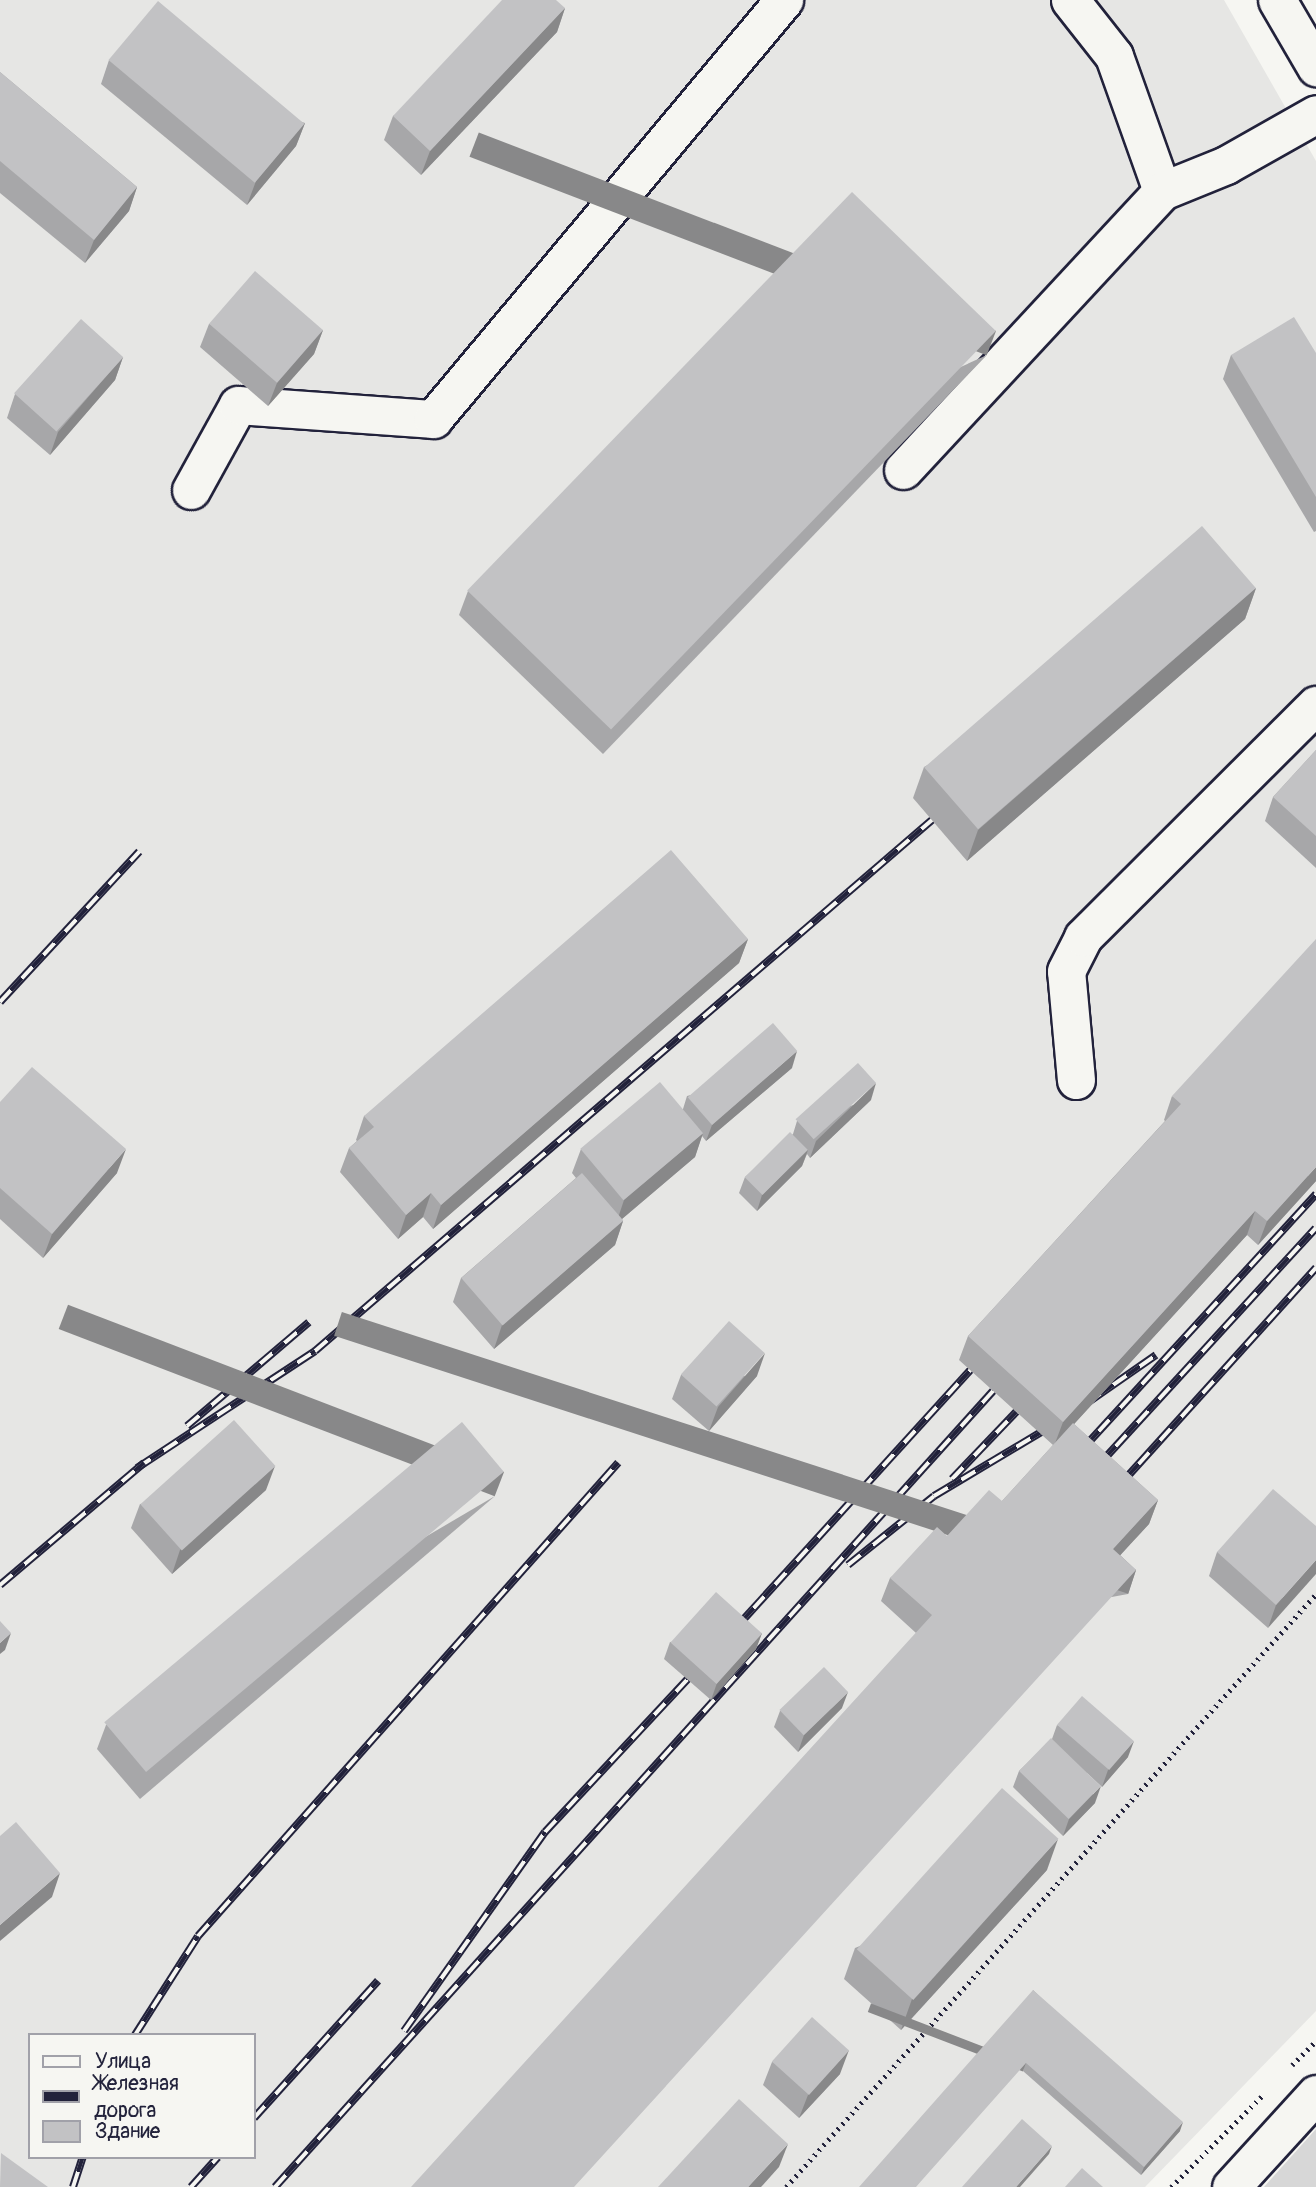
<!DOCTYPE html>
<meta charset="utf-8">
<style>
body{margin:0}
#map{position:relative;width:1316px;height:2187px;overflow:hidden;background:#f6f6f2;font-family:Pangolin,sans-serif}
div>[style]{position:absolute}
.built>*{inset:0;background:#e6e6e4}
.green>*{inset:0;background:#d7d7d7}
.path>*{height:4.5px;margin-top:-2.25px;transform-origin:0;background:repeating-linear-gradient(90deg,#22223b 0 2px,transparent 0 7px)}
.roads{filter:drop-shadow(2px 0 #22223b) drop-shadow(-2px 0 #22223b) drop-shadow(0 2px #22223b) drop-shadow(0 -2px #22223b)}
.minor>*{height:37px;margin:-18.5px;padding:0 18.5px;transform-origin:18.5px;border-radius:18.5px;background:#f6f6f2}
.rail>*{height:8px;margin-top:-4px;transform-origin:0;background:repeating-linear-gradient(90deg,#f6f6f2 0 16px,#22223b 0 32px);box-sizing:border-box;border-block:2px solid #22223b}
.wall>*{inset:0;background:#a7a7a9}
.shaded-wall>*{inset:0;background:#888889;transform-origin:0 0}
.building>*{inset:0;background:#c2c2c4;transform-origin:0 0}
span{translate:-50% -50%;white-space:nowrap;text-align:center;line-height:1.15;-webkit-text-stroke:7px #f6f6f2;paint-order:stroke}
.legend{position:absolute;left:28px;top:2033px;width:228px;height:126px;box-sizing:border-box;background:#f6f6f2;border:2px solid #a1a1a9;margin:0;padding:9px 12px;list-style:none;font-size:21px;color:#22223b}
.legend li{display:flex;align-items:center;gap:14px;height:35px}
.legend b{width:35px;border:2px solid #a1a1a9}
</style>
<div id="map">
<div class="built">
<div style="clip-path:polygon(evenodd,0 0,1224px 0,1316px 161px,1316px 2011px,1145px 2187px,0 2187px,0 0,30px 2035px,254px 2035px,254px 2157px,30px 2157px,30px 2035px)"></div>
</div>
<div class="green">
<div style="clip-path:polygon(1316px 2129px,1316px 2187px,1264px 2187px)"></div>
</div>
<div class="path">
<div style="left:1292px;top:2065px;width:34px;rotate:-45deg"></div>
<div style="left:786px;top:2187px;width:795px;rotate:-48.21deg"></div>
<div style="left:1171px;top:2187px;width:132px;rotate:-45deg"></div>
</div>
<div class="roads">
<div class="minor">
<div style="left:1070px;top:0;width:71px;rotate:51.8deg"></div>
<div style="left:1114px;top:56px;width:143px;rotate:70.4deg"></div>
<div style="left:1277px;top:0;width:78px;rotate:59.8deg"></div>
<div style="left:903px;top:470px;width:381px;rotate:-47.1deg"></div>
<div style="left:1162px;top:191px;width:69px;rotate:-22.1deg"></div>
<div style="left:1226px;top:165px;width:103px;rotate:-29.5deg"></div>
<div style="left:191px;top:490px;width:97px;rotate:-61.1deg"></div>
<div style="left:238px;top:405px;width:196px;rotate:4.1deg"></div>
<div style="left:433px;top:419px;width:547px;rotate:-50.05deg"></div>
<div style="left:1076px;top:1080px;width:109px;rotate:-95.2deg"></div>
<div style="left:1066px;top:971px;width:38px;rotate:-63deg"></div>
<div style="left:1083px;top:937px;width:329px;rotate:-44.9deg"></div>
<div style="left:1231px;top:2187px;width:126px;rotate:-47.6deg"></div>
</div>
</div>
<div class="rail">
<div style="left:0;top:1002px;width:205px;rotate:-47.2deg"></div>
<div style="left:1087px;top:1403px;width:84px;rotate:-34.8deg"></div>
<div style="left:187px;top:1426px;width:160px;rotate:-40.4deg"></div>
<div style="left:1077px;top:1455px;width:354px;rotate:-47.5deg"></div>
<div style="left:137px;top:1468px;width:213px;rotate:-33.3deg"></div>
<div style="left:315px;top:1351px;width:814px;rotate:-40.72deg"></div>
<div style="left:1094px;top:1470px;width:328px;rotate:-47.5deg"></div>
<div style="left:952px;top:1479px;width:93px;rotate:-46.3deg"></div>
<div style="left:1117px;top:1488px;width:297px;rotate:-47.9deg"></div>
<div style="left:848px;top:1565px;width:110px;rotate:-38.7deg"></div>
<div style="left:934px;top:1496px;width:141px;rotate:-30.8deg"></div>
<div style="left:0;top:1585px;width:189px;rotate:-40.3deg"></div>
<div style="left:732px;top:1632px;width:354px;rotate:-47.7deg"></div>
<div style="left:404px;top:2031px;width:244px;rotate:-54.7deg"></div>
<div style="left:545px;top:1832px;width:229px;rotate:-47deg"></div>
<div style="left:135px;top:2035px;width:117px;rotate:-57.5deg"></div>
<div style="left:198px;top:1936px;width:633px;rotate:-48.4deg"></div>
<div style="left:254px;top:2118px;width:185px;rotate:-47.9deg"></div>
<div style="left:73px;top:2187px;width:32px;rotate:-72deg"></div>
<div style="left:191px;top:2187px;width:40px;rotate:-48deg"></div>
<div style="left:275px;top:2187px;width:1072px;rotate:-47.95deg"></div>
</div>
<div class="wall">
<div style="clip-path:polygon(565px 8px,557px 32px,421px 175px,384px 140px,393px 116px)"></div>
<div style="clip-path:polygon(109px 60px,305px 123px,296px 146px,247px 205px,101px 84px)"></div>
<div style="clip-path:polygon(0 72px,137px 187px,129px 211px,85px 263px,0 193px)"></div>
<div style="clip-path:polygon(209px 324px,323px 330px,314px 354px,268px 406px,200px 347px)"></div>
<div style="clip-path:polygon(1316px 353px,1316px 531px,1314px 532px,1223px 379px,1231px 355px)"></div>
<div style="clip-path:polygon(987px 355px,603px 754px,459px 615px,468px 591px)"></div>
<div style="clip-path:polygon(123px 357px,115px 380px,50px 455px,7px 418px,15px 394px)"></div>
<div style="clip-path:polygon(1256px 588px,1245px 619px,967px 861px,913px 798px,924px 767px)"></div>
<div style="clip-path:polygon(1316px 750px,1316px 868px,1265px 821px,1273px 797px)"></div>
<div style="clip-path:polygon(748px 939px,739px 963px,433px 1229px,423px 1217px,398px 1239px,340px 1172px,349px 1148px,357px 1141px,356px 1140px,364px 1116px)"></div>
<div style="clip-path:polygon(792px 1068px,706px 1141px,702px 1136px,695px 1157px,622px 1219px,623px 1221px,615px 1245px,494px 1349px,453px 1302px,461px 1278px,576px 1178px,572px 1173px,581px 1149px,683px 1109px,687px 1096px)"></div>
<div style="clip-path:polygon(1172px 1096px,1316px 1181px,1258px 1245px,1247px 1235px,1074px 1424px,1158px 1500px,1149px 1524px,1120px 1555px,1136px 1570px,1128px 1594px,916px 1633px,881px 1601px,890px 1578px,947px 1536px,1002px 1501px,1053px 1445px,959px 1360px,968px 1336px,1165px 1121px,1164px 1120px)"></div>
<div style="clip-path:polygon(871px 1100px,810px 1158px,807px 1154px,802px 1166px,757px 1211px,739px 1193px,745px 1177px,793px 1134px,797px 1121px)"></div>
<div style="clip-path:polygon(0 1102px,117px 1173px,43px 1258px,0 1219px)"></div>
<div style="clip-path:polygon(681px 1375px,757px 1376px,709px 1431px,672px 1399px)"></div>
<div style="clip-path:polygon(266px 1490px,172px 1574px,131px 1528px,140px 1504px)"></div>
<div style="clip-path:polygon(495px 1496px,140px 1799px,97px 1749px,106px 1725px)"></div>
<div style="clip-path:polygon(1316px 1526px,1268px 1628px,1209px 1576px,1217px 1552px)"></div>
<div style="clip-path:polygon(762px 1633px,756px 1649px,711px 1700px,664px 1659px,670px 1642px)"></div>
<div style="clip-path:polygon(842px 1708px,798px 1752px,774px 1727px,780px 1711px)"></div>
<div style="clip-path:polygon(1057px 1725px,1128px 1757px,1102px 1787px,1087px 1773px,1095px 1803px,1063px 1836px,1013px 1787px,1019px 1771px,1052px 1739px)"></div>
<div style="clip-path:polygon(1047px 1870px,901px 2030px,844px 1979px,855px 1948px)"></div>
<div style="clip-path:polygon(1033px 1990px,1180px 2131px,1141px 2175px,1023px 2071px)"></div>
<div style="clip-path:polygon(772px 2062px,840px 2074px,799px 2118px,763px 2085px)"></div>
</div>
<div class="shaded-wall">
<div style="clip-path:polygon(565px 8px,557px 32px,421px 175px,430px 151px)"></div>
<div style="clip-path:polygon(305px 123px,296px 146px,247px 205px,256px 181px)"></div>
<div style="clip-path:polygon(137px 187px,129px 211px,85px 263px,94px 240px)"></div>
<div style="clip-path:polygon(323px 330px,314px 354px,268px 406px,277px 383px)"></div>
<div style="left:996px;top:331px;width:26px;height:554px;rotate:111deg"></div>
<div style="clip-path:polygon(123px 357px,115px 380px,50px 455px,58px 432px)"></div>
<div style="clip-path:polygon(1256px 588px,1245px 619px,967px 861px,978px 830px)"></div>
<div style="clip-path:polygon(748px 939px,739px 963px,433px 1229px,441px 1205px)"></div>
<div style="clip-path:polygon(797px 1051px,792px 1068px,706px 1141px,712px 1125px)"></div>
<div style="clip-path:polygon(876px 1083px,871px 1100px,810px 1158px,816px 1141px)"></div>
<div style="clip-path:polygon(703px 1133px,695px 1157px,616px 1224px,624px 1200px)"></div>
<div style="clip-path:polygon(126px 1149px,117px 1173px,43px 1258px,52px 1234px)"></div>
<div style="clip-path:polygon(808px 1150px,802px 1166px,757px 1211px,762px 1195px)"></div>
<div style="clip-path:polygon(1316px 1167px,1316px 1181px,1258px 1245px,1267px 1221px)"></div>
<div style="clip-path:polygon(431px 1193px,423px 1217px,398px 1239px,406px 1215px)"></div>
<div style="clip-path:polygon(1255px 1211px,1247px 1235px,1054px 1446px,1063px 1422px)"></div>
<div style="clip-path:polygon(623px 1221px,615px 1245px,494px 1349px,502px 1325px)"></div>
<div style="clip-path:polygon(765px 1353px,757px 1376px,709px 1431px,718px 1407px)"></div>
<div style="clip-path:polygon(275px 1466px,266px 1490px,172px 1574px,180px 1550px)"></div>
<div style="left:504px;top:1472px;width:26px;height:467px;rotate:111deg"></div>
<div style="clip-path:polygon(1158px 1500px,1149px 1524px,1104px 1573px,1113px 1549px)"></div>
<div style="clip-path:polygon(1316px 1560px,1316px 1574px,1268px 1628px,1276px 1605px)"></div>
<div style="left:1136px;top:1570px;width:25px;height:835px;rotate:108deg"></div>
<div style="clip-path:polygon(11px 1633px,5px 1650px,0 1654px,0 1643px)"></div>
<div style="clip-path:polygon(762px 1633px,756px 1649px,711px 1700px,717px 1683px)"></div>
<div style="clip-path:polygon(848px 1692px,842px 1708px,798px 1752px,804px 1735px)"></div>
<div style="clip-path:polygon(1134px 1741px,1128px 1757px,1102px 1787px,1108px 1770px)"></div>
<div style="clip-path:polygon(1101px 1786px,1095px 1803px,1063px 1836px,1069px 1819px)"></div>
<div style="clip-path:polygon(1058px 1839px,1047px 1870px,901px 2030px,912px 1999px)"></div>
<div style="clip-path:polygon(60px 1873px,52px 1897px,0 1941px,0 1925px)"></div>
<div style="clip-path:polygon(849px 2050px,840px 2074px,799px 2118px,808px 2095px)"></div>
<div style="left:1026px;top:2063px;width:9px;height:166px;rotate:111deg"></div>
<div style="clip-path:polygon(1183px 2122px,1180px 2131px,1141px 2175px,1144px 2167px)"></div>
<div style="clip-path:polygon(788px 2144px,779px 2167px,761px 2187px,748px 2187px)"></div>
<div style="clip-path:polygon(1052px 2146px,1049px 2154px,1020px 2187px,1016px 2187px)"></div>
</div>
<div class="building">
<div style="clip-path:polygon(502px 0,556px 0,565px 8px,430px 151px,393px 116px)"></div>
<div style="left:158px;top:1px;width:191px;height:77px;rotate:40deg"></div>
<div style="clip-path:polygon(0 72px,137px 187px,94px 240px,0 161px)"></div>
<div style="left:852px;top:192px;width:200px;height:554px;rotate:44deg"></div>
<div style="left:255px;top:271px;width:90px;height:70px;rotate:41deg"></div>
<div style="clip-path:polygon(1294px 317px,1316px 353px,1316px 497px,1231px 355px)"></div>
<div style="left:81px;top:319px;width:57px;height:100px;rotate:42deg"></div>
<div style="left:1202px;top:526px;width:82px;height:368px;rotate:49deg"></div>
<div style="clip-path:polygon(1316px 750px,1316px 836px,1273px 797px)"></div>
<div style="clip-path:polygon(671px 850px,748px 939px,441px 1205px,431px 1193px,406px 1215px,349px 1148px,374px 1127px,364px 1116px)"></div>
<div style="clip-path:polygon(1316px 939px,1316px 1167px,1267px 1221px,1255px 1211px,1063px 1422px,968px 1336px,1181px 1104px,1172px 1096px)"></div>
<div style="left:773px;top:1023px;width:37px;height:113px;rotate:49deg"></div>
<div style="left:858px;top:1063px;width:27px;height:84px;rotate:48deg"></div>
<div style="clip-path:polygon(32px 1067px,126px 1149px,52px 1234px,0 1188px,0 1102px)"></div>
<div style="left:660px;top:1082px;width:67px;height:104px;rotate:50deg"></div>
<div style="left:790px;top:1132px;width:25px;height:64px;rotate:45deg"></div>
<div style="left:582px;top:1173px;width:63px;height:160px;rotate:49deg"></div>
<div style="left:729px;top:1321px;width:48px;height:72px;rotate:42deg"></div>
<div style="left:234px;top:1420px;width:62px;height:126px;rotate:48deg"></div>
<div style="left:462px;top:1422px;width:65px;height:467px;rotate:50deg"></div>
<div style="clip-path:polygon(1073px 1423px,1158px 1500px,1113px 1549px,1136px 1570px,574px 2187px,411px 2187px,932px 1615px,890px 1578px,937px 1527px,947px 1536px,989px 1490px,1002px 1501px)"></div>
<div style="clip-path:polygon(1273px 1489px,1316px 1526px,1316px 1560px,1276px 1605px,1217px 1552px)"></div>
<div style="left:716px;top:1592px;width:62px;height:68px;rotate:42deg"></div>
<div style="clip-path:polygon(0 1621px,11px 1633px,0 1643px)"></div>
<div style="left:824px;top:1667px;width:35px;height:62px;rotate:46deg"></div>
<div style="left:1082px;top:1696px;width:69px;height:38px;rotate:41deg"></div>
<div style="left:1051px;top:1738px;width:69px;height:46px;rotate:44deg"></div>
<div style="left:1002px;top:1788px;width:76px;height:217px;rotate:42deg"></div>
<div style="clip-path:polygon(16px 1822px,60px 1873px,0 1925px,0 1836px)"></div>
<div style="clip-path:polygon(1033px 1990px,1183px 2122px,1144px 2167px,1026px 2063px,916px 2187px,859px 2187px)"></div>
<div style="left:812px;top:2017px;width:50px;height:60px;rotate:42deg"></div>
<div style="clip-path:polygon(739px 2099px,788px 2144px,748px 2187px,658px 2187px)"></div>
<div style="clip-path:polygon(1022px 2119px,1052px 2146px,1016px 2187px,962px 2187px)"></div>
<div style="clip-path:polygon(1px 2153px,48px 2187px,0 2187px)"></div>
<div style="clip-path:polygon(1082px 2168px,1103px 2187px,1065px 2187px)"></div>
</div>
<ul class="legend">
<li><b style="height:9px;background:#f6f6f2"></b>Улица</li>
<li><b style="height:9px;background:#22223b"></b>Железная дорога</li>
<li><b style="height:19px;background:#c2c2c4"></b>Здание</li>
</ul>
</div>
